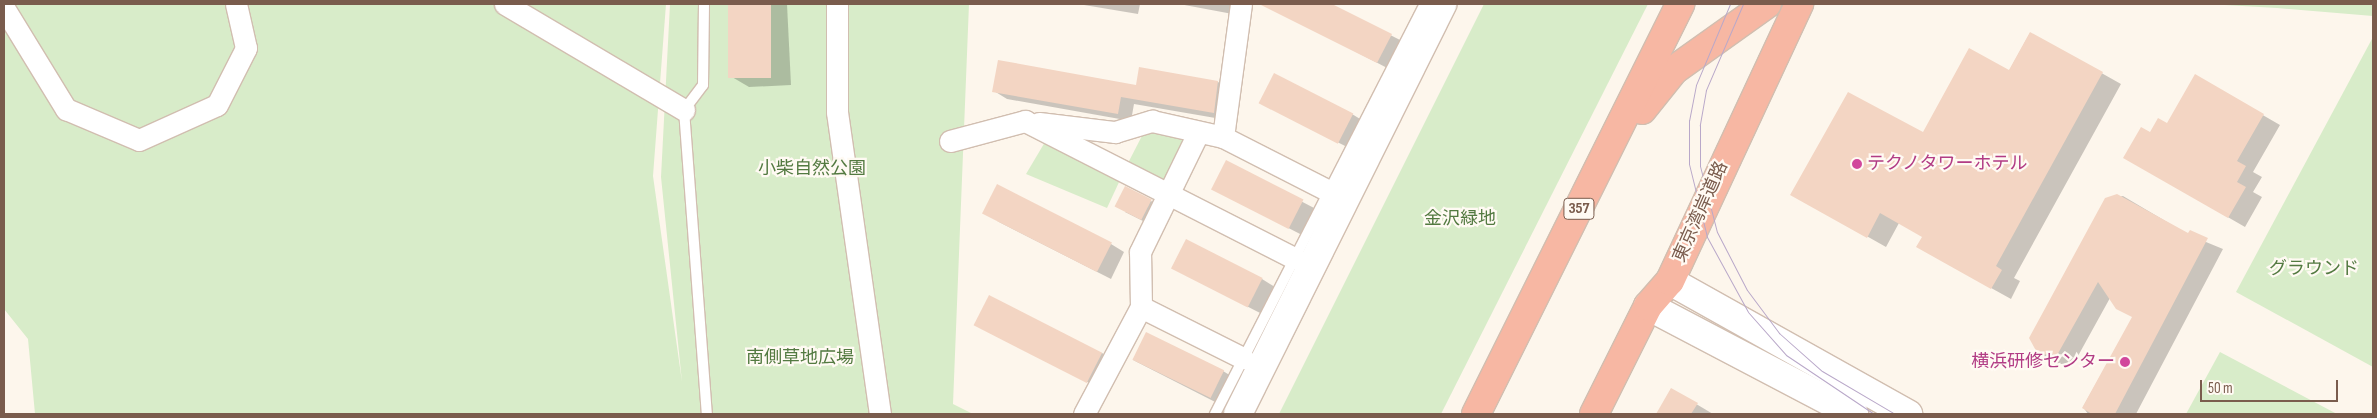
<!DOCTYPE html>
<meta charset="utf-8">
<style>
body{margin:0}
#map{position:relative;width:2377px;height:418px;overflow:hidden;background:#fdf6ec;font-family:"Sofia Sans Condensed","Noto Sans JP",sans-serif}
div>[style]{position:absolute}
.green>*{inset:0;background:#d8ecc9}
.shadow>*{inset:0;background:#0003}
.building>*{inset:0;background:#f3d5c3;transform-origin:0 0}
.roads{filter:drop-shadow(1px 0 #d1beb0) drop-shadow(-1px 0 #d1beb0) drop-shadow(0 1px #d1beb0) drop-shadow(0 -1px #d1beb0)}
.lane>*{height:10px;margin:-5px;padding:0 5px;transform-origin:5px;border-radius:5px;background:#fff}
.street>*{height:21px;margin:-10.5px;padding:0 10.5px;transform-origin:10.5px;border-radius:10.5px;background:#fff}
.secondary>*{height:28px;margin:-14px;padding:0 14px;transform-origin:14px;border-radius:14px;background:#fff}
.highway>*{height:28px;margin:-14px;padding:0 14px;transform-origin:14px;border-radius:14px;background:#f7b7a3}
.tram>*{height:1px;margin:-0.5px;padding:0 0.5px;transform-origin:0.5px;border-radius:0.5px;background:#b9a8c9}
.dots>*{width:14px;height:14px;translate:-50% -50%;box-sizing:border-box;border:2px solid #fffaf3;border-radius:50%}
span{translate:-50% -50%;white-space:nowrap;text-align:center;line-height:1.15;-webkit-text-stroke:4.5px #fffaf3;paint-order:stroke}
.shield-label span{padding:1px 4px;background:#fffaf3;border:1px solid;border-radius:4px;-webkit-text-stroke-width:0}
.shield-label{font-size:16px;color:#7a5c4d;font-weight:700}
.hotel-label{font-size:18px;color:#b23c85}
.left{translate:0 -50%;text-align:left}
.right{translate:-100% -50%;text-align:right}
.park-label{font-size:18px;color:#537a41}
.street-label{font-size:18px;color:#7a5c4d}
.frame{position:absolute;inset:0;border:5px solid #7a5c4d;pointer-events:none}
.scale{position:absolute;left:2200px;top:380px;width:138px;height:22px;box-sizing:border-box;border:2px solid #7a5c4d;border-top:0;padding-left:6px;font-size:15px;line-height:18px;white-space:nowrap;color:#7a5c4d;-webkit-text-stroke:4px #fffaf3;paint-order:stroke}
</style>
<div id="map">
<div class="green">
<div style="clip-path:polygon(4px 4px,666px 4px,653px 176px,682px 382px,661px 177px,670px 4px,969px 4px,953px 404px,973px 414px,35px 414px,28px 339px,4px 309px)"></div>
<div style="clip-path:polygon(1484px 4px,1648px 4px,1441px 414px,1279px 414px)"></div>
<div style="clip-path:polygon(2207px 4px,2373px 4px,2373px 16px,2277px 8px)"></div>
<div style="clip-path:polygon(2373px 37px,2373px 367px,2236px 292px)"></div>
<div style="clip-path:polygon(1145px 130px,1185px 136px,1162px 183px,1127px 165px)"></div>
<div style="clip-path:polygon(1045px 142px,1120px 180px,1107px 208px,1026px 174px)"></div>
<div style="clip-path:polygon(2220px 352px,2337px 414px,2186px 414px)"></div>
</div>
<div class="shadow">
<div style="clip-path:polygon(729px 4px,787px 4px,791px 85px,749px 87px,732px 77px)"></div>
<div style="clip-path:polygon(1078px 4px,1140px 4px,1138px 14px)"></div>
<div style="clip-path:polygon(1179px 4px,1240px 4px,1238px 15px)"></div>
<div style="clip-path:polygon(1264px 4px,1329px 4px,1404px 42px,1391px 70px)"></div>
<div style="clip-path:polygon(2030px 33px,2121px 84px,2014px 278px,2020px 281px,2011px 299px,1937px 258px,1924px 237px,1899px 223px,1886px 247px,1792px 194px,1923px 134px,2009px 71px)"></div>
<div style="clip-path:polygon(2195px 76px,2280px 125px,2253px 172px,2262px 177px,2253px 192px,2262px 197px,2245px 227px,2125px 158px,2167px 125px)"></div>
<div style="clip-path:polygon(1218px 82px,1231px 90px,1227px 120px,1134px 104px,1131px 121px,1007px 99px,994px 91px)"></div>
<div style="clip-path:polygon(1274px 110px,1352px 114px,1365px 122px,1351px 149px)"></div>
<div style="clip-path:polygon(1226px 162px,1316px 209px,1302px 235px,1226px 196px)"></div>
<div style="clip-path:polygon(2123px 196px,2189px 235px,2223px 249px,2136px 414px,2088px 414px,2083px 407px,2133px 317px,2110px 298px,2073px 365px,2057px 364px,2040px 355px,2106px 199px)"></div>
<div style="clip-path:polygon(1151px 201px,1160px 206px,1151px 225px,1125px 212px)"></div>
<div style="clip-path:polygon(997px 221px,1111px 244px,1124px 252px,1111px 279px)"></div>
<div style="clip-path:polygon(1186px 275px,1262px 279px,1275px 287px,1262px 314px)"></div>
<div style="clip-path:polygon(989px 332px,1102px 353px,1115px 361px,1101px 389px)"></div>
<div style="clip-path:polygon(1133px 360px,1223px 371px,1236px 379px,1223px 406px)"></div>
<div style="clip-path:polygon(1671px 389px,1713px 414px,1657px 414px)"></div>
</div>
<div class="building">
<div style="left:728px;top:4px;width:43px;height:74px"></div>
<div style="clip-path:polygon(1259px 4px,1332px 4px,1392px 34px,1377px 63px)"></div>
<div style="clip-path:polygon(2030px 32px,2103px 72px,1996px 266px,2002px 270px,1991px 289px,1916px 247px,1922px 237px,1880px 213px,1867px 238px,1790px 195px,1848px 92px,1923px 132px,1969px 48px,2009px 70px)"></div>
<div style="clip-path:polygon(998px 60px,1136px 85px,1139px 67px,1218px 81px,1214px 113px,1121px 97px,1118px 114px,992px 92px)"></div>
<div style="left:1274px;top:73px;width:89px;height:34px;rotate:27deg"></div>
<div style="clip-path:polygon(2195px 74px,2264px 114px,2237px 161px,2246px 166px,2237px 182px,2246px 187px,2228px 218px,2123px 158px,2141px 127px,2150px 132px,2158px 118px,2167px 123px)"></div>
<div style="left:1226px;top:160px;width:87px;height:33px;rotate:27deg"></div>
<div style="left:997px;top:184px;width:129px;height:33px;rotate:27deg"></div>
<div style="left:1125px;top:186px;width:30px;height:23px;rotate:27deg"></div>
<div style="clip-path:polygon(2117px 194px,2188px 233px,2190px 230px,2208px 238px,2115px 414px,2092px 414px,2082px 408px,2132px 317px,2116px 309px,2098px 282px,2056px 357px,2051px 353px,2039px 356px,2029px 338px,2105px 198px)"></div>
<div style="left:1186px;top:239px;width:86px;height:33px;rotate:27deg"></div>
<div style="left:989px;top:295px;width:127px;height:34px;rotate:27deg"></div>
<div style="left:1146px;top:332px;width:87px;height:31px;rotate:26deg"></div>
<div style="clip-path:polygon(1671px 388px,1698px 403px,1691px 414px,1656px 414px)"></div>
</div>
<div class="roads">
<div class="lane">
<div style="left:704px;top:4px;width:81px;rotate:90.7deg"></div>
<div style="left:703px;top:85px;width:31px;rotate:127deg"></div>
<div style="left:684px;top:110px;width:305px;rotate:85.7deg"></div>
<div style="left:1215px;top:414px;width:461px;rotate:-62.9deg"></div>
</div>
<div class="street">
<div style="left:505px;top:4px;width:208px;rotate:30.6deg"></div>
<div style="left:837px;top:4px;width:108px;rotate:90deg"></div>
<div style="left:837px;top:112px;width:305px;rotate:81.9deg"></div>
<div style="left:4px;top:8px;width:119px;rotate:58.5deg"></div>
<div style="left:66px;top:109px;width:79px;rotate:23deg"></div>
<div style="left:139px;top:140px;width:85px;rotate:-24.2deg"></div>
<div style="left:217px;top:105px;width:64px;rotate:-63deg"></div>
<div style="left:246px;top:48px;width:45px;rotate:-102.8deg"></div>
<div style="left:1039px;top:123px;width:77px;rotate:6.8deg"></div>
<div style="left:1115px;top:132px;width:39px;rotate:-17deg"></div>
<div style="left:1152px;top:121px;width:73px;rotate:12.7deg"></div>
<div style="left:1223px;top:137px;width:119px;rotate:27deg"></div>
<div style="left:1223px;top:137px;width:134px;rotate:-82.3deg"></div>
<div style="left:950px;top:141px;width:78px;rotate:-14.9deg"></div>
<div style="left:1025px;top:121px;width:302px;rotate:27deg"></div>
<div style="left:1141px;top:307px;width:114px;rotate:26.6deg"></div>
<div style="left:1084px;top:414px;width:121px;rotate:-62deg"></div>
<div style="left:1141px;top:307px;width:55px;rotate:-91deg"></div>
<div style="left:1140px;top:252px;width:132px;rotate:-64deg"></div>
</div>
<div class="secondary">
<div style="left:1670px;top:281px;width:273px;rotate:29.2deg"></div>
<div style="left:1648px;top:306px;width:233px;rotate:27.7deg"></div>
<div style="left:1238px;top:414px;width:458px;rotate:-63.5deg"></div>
</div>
<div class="highway">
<div style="left:1642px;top:110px;width:51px;rotate:-51.3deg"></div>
<div style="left:1674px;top:70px;width:114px;rotate:-35.4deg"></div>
<div style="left:1476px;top:414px;width:458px;rotate:-63.5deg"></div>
<div style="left:1594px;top:414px;width:121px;rotate:-63.4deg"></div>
<div style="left:1648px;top:306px;width:33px;rotate:-49deg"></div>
<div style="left:1670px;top:281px;width:306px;rotate:-65deg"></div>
</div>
</div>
<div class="tram">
<div style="left:1730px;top:4px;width:88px;rotate:112.8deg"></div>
<div style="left:1696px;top:85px;width:36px;rotate:101deg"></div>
<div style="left:1689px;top:120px;width:44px;rotate:90deg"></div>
<div style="left:1689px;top:164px;width:75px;rotate:76.1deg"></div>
<div style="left:1707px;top:237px;width:85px;rotate:61.3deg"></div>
<div style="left:1748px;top:312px;width:57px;rotate:48.5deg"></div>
<div style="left:1786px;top:355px;width:106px;rotate:33.8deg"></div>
<div style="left:1743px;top:4px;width:94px;rotate:113.3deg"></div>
<div style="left:1706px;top:90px;width:36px;rotate:100deg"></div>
<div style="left:1700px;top:125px;width:41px;rotate:90deg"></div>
<div style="left:1700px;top:166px;width:68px;rotate:75.6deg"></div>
<div style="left:1717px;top:232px;width:65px;rotate:62.7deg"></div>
<div style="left:1747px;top:290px;width:54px;rotate:53.3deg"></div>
<div style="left:1779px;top:333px;width:57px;rotate:41.5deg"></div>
<div style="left:1822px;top:371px;width:85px;rotate:30.5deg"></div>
</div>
<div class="dots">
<div style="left:1857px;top:164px;background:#d1479c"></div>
<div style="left:2125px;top:362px;background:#d1479c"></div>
</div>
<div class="shield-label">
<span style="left:1579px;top:209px">357</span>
</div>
<div class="hotel-label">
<span class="left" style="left:1867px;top:164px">テクノタワーホテル</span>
<span class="right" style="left:2115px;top:362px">横浜研修センター</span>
</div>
<div class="park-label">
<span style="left:812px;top:169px">小柴自然公園</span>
<span style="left:1460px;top:219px">金沢緑地</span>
<span style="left:2314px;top:269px">グラウンド</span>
<span style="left:800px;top:358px">南側草地広場</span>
</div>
<div class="street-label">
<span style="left:1701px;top:212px;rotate:-66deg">東京湾岸道路</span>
</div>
<div class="frame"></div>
<div class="scale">50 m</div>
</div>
